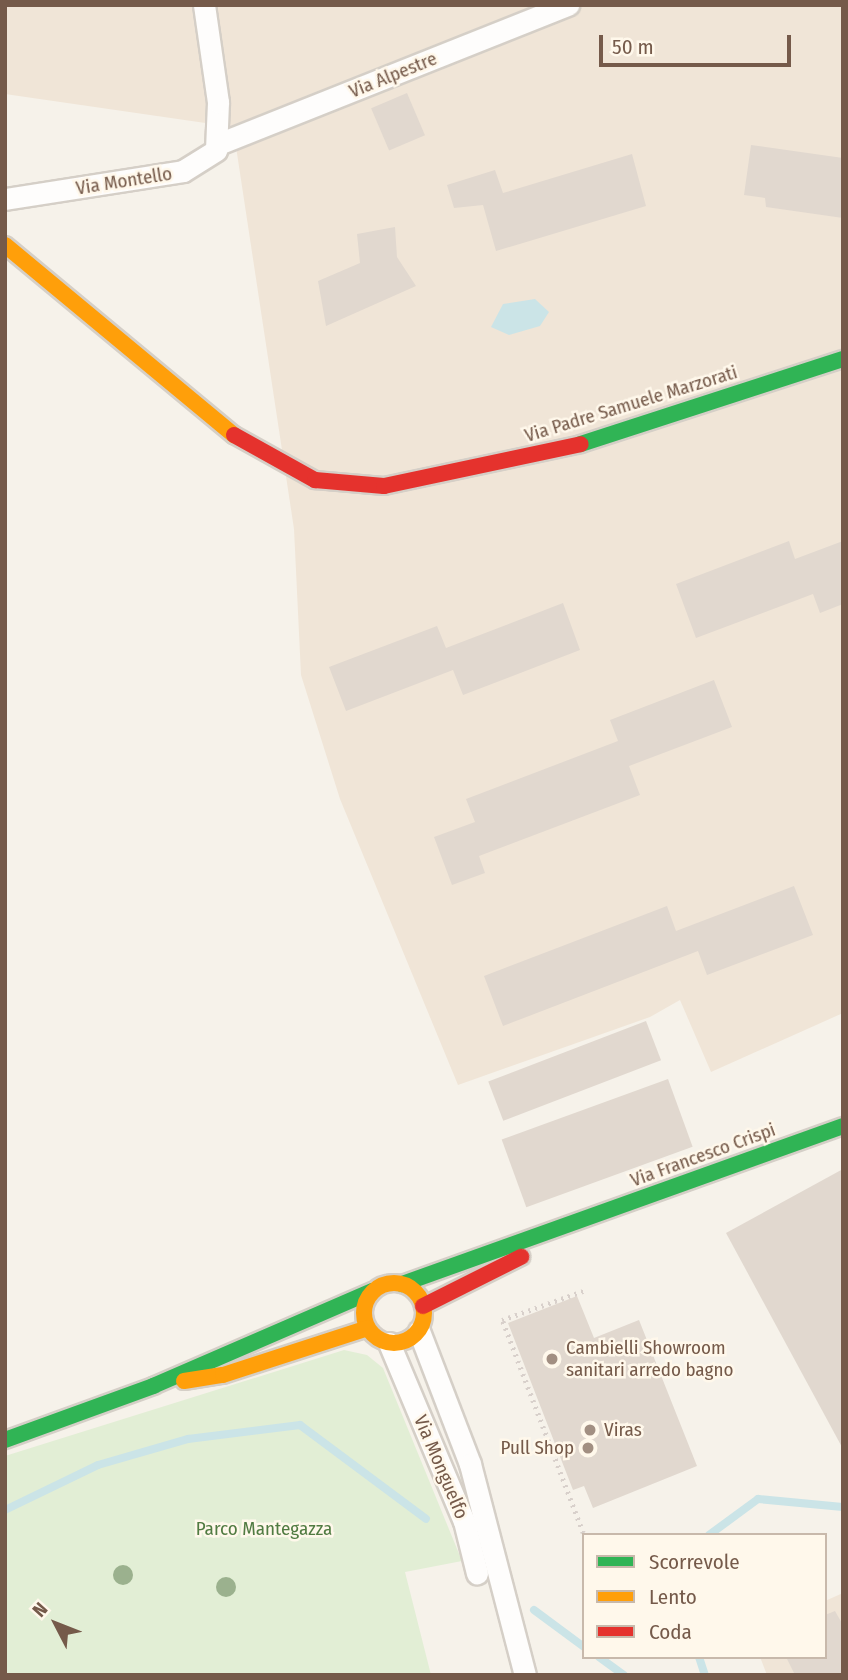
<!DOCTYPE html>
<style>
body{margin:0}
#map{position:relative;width:848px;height:1680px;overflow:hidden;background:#f6f2ea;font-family:"Fira Sans Condensed",sans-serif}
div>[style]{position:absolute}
.residential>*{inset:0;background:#f0e5d7}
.green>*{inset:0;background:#e2eed5}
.water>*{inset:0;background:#cbe4e7}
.stream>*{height:8px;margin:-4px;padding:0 4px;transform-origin:4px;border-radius:4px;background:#cbe4e7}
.building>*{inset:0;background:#e1d8cf;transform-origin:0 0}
.path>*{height:4.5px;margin-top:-2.25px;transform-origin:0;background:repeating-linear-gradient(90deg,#d8d0cb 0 2px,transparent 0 7px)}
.roads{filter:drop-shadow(2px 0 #d5cfc7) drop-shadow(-2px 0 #d5cfc7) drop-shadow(0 2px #d5cfc7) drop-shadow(0 -2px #d5cfc7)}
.street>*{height:21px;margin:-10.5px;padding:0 10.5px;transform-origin:10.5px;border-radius:10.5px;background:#fefdfc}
.fast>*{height:16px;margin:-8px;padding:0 8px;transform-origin:8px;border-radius:8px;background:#30b455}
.slow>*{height:16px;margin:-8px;padding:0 8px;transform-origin:8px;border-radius:8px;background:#ff9f0a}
.slow>.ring{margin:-8px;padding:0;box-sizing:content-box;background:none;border:16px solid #ff9f0a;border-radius:50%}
.jam>*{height:16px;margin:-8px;padding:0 8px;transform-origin:8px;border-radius:8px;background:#e5322d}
.trees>*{width:20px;height:20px;margin:-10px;border-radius:50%;background:#9bb18e}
.dots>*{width:19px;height:19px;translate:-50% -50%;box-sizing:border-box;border:4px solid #fff8eb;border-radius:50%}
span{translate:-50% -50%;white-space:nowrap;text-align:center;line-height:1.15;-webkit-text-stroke:5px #fff8eb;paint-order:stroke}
.street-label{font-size:19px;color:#755a4a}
.poi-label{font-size:19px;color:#755a4a}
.left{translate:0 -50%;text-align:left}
.right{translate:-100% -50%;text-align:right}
.park-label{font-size:19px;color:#517b42}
.frame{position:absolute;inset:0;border:7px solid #755a4a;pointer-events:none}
.legend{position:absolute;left:582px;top:1533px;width:245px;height:126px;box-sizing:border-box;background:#fff8eb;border:2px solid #c8b9ab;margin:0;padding:9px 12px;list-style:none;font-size:21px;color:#755a4a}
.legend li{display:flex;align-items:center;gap:14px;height:35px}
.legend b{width:35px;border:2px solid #c8b9ab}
.north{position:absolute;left:21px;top:1589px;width:70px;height:70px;-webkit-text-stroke:5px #fff8eb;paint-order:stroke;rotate:312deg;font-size:19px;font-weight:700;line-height:28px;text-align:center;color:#755a4a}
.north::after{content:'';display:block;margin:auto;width:24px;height:32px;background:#755a4a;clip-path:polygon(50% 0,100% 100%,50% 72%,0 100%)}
.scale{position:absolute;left:599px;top:35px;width:192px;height:32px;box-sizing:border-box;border:4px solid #755a4a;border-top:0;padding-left:9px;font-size:21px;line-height:24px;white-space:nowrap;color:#755a4a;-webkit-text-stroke:5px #fff8eb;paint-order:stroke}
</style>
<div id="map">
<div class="residential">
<div style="clip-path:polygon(5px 5px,843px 5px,843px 1013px,711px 1072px,680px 1000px,650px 1017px,458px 1085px,340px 799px,301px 675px,294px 529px,233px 127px,5px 94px)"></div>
<div style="clip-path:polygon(843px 1593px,843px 1675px,767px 1675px,760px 1657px,825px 1657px,825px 1601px)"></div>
</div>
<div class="green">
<div style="clip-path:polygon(344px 1350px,367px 1355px,383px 1368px,462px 1561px,405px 1572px,431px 1675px,5px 1675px,5px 1456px)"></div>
</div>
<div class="water">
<div style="clip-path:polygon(535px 299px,549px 312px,540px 326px,509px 335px,491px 327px,503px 304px)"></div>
</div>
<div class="stream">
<div style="left:5px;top:1510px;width:103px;rotate:-25.8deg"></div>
<div style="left:98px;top:1465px;width:94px;rotate:-16.1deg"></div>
<div style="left:188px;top:1439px;width:113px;rotate:-7.1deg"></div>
<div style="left:300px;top:1425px;width:157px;rotate:36.7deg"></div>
<div style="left:709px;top:1535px;width:61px;rotate:-36.3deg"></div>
<div style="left:758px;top:1499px;width:85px;rotate:5.4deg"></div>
<div style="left:534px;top:1610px;width:62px;rotate:36.5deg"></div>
<div style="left:599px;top:1657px;width:31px;rotate:36deg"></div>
<div style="left:699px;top:1657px;width:19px;rotate:72deg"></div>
</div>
<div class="building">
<div style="left:407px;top:93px;width:46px;height:39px;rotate:67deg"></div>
<div style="clip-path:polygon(751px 145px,843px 158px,843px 218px,766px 207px,765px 198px,744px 195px)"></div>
<div style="clip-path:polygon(632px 154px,646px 206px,496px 251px,483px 205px,454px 208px,447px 185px,495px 170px,503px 193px)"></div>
<div style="clip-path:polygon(395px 227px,397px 257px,416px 286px,326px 326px,318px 281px,360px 263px,357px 234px)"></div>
<div style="clip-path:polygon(789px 541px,795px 559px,843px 541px,843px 604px,820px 613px,813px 594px,696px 638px,676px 584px)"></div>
<div style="clip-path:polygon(563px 603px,580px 650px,463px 695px,453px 670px,346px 711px,329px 667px,437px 626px,446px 648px)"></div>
<div style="clip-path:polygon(714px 680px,732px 727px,629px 766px,640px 795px,479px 856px,485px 873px,452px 885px,434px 837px,475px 822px,466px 799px,618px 741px,610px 720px)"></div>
<div style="clip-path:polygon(794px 886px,813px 935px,707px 975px,698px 951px,503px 1026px,484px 976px,667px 906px,676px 931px)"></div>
<div style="left:646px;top:1021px;width:42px;height:169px;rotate:69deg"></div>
<div style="left:668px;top:1079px;width:72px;height:177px;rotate:70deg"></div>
<div style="clip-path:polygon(843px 1169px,843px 1449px,726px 1233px)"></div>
<div style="clip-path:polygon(577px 1296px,594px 1338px,639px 1320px,697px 1466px,593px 1508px,584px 1486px,573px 1490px,508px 1323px)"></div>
<div style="clip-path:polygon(835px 1611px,843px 1625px,843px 1675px,795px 1675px,786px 1657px,825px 1657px,825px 1615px)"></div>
</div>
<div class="path">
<div style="left:583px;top:1533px;width:228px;rotate:-110.8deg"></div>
<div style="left:502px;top:1320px;width:89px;rotate:-19.7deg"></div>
</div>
<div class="roads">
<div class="street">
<div style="left:218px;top:144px;width:377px;rotate:-21.7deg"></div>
<div style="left:5px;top:199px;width:180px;rotate:-8.9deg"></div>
<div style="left:183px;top:171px;width:39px;rotate:-32deg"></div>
<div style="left:216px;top:150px;width:48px;rotate:-87.6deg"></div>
<div style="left:218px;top:102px;width:98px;rotate:-98.2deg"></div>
<div style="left:419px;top:1331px;width:142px;rotate:69deg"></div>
<div style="left:470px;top:1464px;width:218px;rotate:75.4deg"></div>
<div style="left:389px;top:1343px;width:193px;rotate:67.2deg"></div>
<div style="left:464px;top:1521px;width:54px;rotate:76deg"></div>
</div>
<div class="fast">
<div style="left:581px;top:444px;width:275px;rotate:-18deg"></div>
<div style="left:402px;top:1284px;width:468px;rotate:-19.7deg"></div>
<div style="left:5px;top:1440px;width:158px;rotate:-20deg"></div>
<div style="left:153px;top:1386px;width:240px;rotate:-23.4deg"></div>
</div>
<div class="slow">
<div style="left:5px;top:245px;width:298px;rotate:39.7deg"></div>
<div class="ring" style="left:364px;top:1283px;width:44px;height:44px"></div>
<div style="left:184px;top:1381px;width:39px;rotate:-9deg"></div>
<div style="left:223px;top:1375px;width:152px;rotate:-18deg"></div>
</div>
<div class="jam">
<div style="left:234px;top:435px;width:93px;rotate:29.1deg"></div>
<div style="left:315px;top:480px;width:69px;rotate:5deg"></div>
<div style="left:384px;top:486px;width:201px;rotate:-12deg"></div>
<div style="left:423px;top:1306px;width:110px;rotate:-26.6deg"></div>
</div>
</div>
<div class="trees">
<div style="left:123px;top:1575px"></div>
<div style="left:226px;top:1587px"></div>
</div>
<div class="dots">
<div style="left:552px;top:1359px;background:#a28f82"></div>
<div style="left:590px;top:1430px;background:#a28f82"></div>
<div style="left:588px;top:1448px;background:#a28f82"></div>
</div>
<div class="street-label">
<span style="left:393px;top:75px;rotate:-22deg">Via Alpestre</span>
<span style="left:124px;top:181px;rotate:-9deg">Via Montello</span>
<span style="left:631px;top:404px;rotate:-17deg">Via Padre Samuele Marzorati</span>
<span style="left:703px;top:1155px;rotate:-20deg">Via Francesco Crispi</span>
<span style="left:441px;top:1467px;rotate:67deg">Via Monguelfo</span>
</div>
<div class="poi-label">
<span class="left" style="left:566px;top:1359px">Cambielli Showroom<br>sanitari arredo bagno</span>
<span class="left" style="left:604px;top:1430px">Viras</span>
<span class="right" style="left:574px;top:1448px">Pull Shop</span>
</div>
<div class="park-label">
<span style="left:264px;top:1529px">Parco Mantegazza</span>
</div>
<div class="frame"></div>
<ul class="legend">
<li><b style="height:9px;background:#30b455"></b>Scorrevole</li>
<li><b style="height:9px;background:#ff9f0a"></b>Lento</li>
<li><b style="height:9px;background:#e5322d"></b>Coda</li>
</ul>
<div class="north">N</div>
<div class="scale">50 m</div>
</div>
